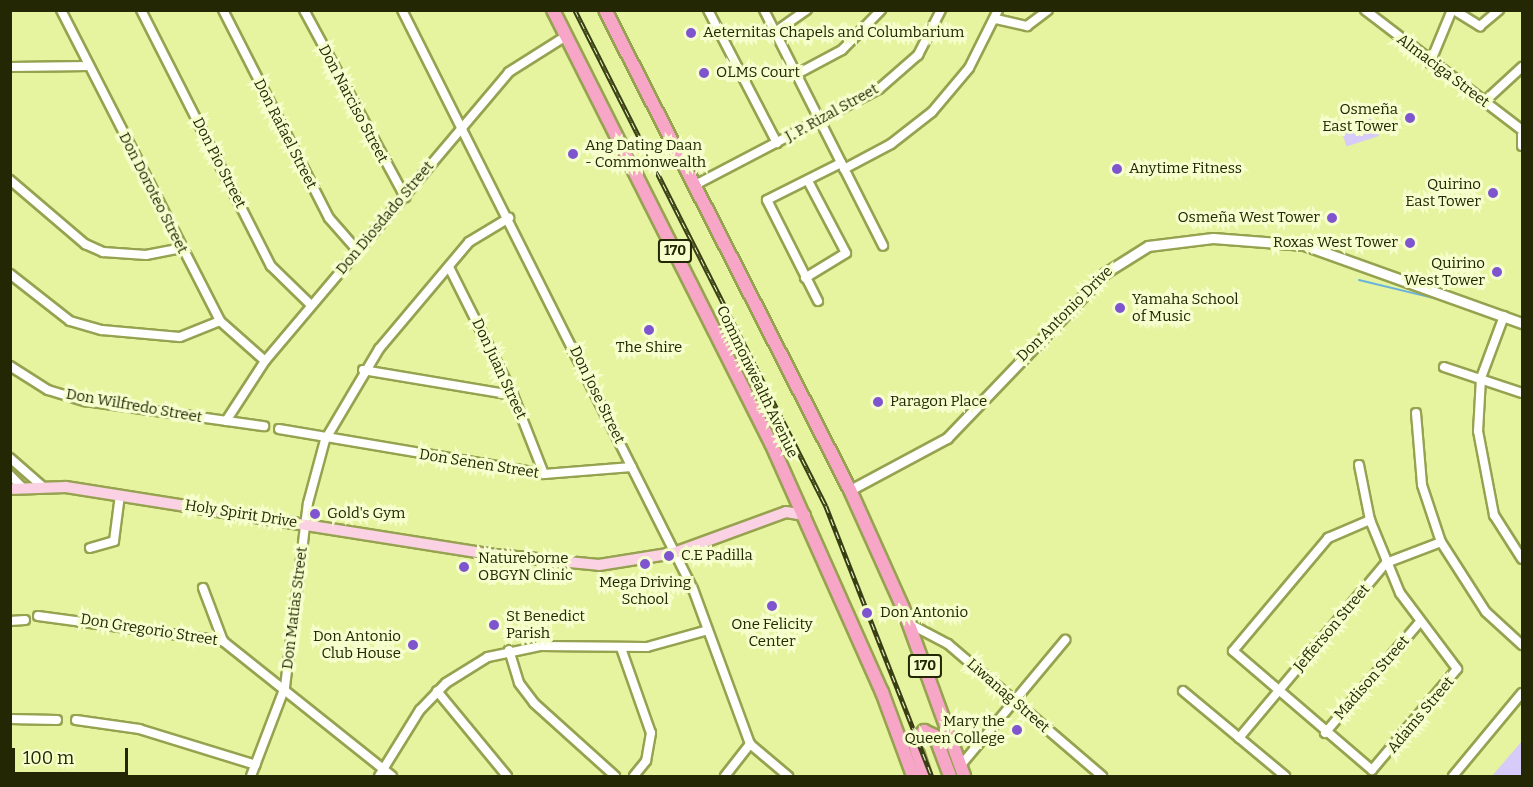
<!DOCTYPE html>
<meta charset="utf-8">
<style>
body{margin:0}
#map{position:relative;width:1533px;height:787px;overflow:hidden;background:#e7f49f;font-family:Bitter,serif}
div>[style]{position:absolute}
.green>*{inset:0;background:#d6cbf9;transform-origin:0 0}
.stream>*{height:2px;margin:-1px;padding:0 1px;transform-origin:1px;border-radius:1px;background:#68b3de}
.roads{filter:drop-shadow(2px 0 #97a250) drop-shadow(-2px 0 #97a250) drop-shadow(0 2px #97a250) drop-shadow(0 -2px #97a250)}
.minor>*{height:8px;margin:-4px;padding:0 4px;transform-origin:4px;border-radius:4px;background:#fff}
.tertiary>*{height:9px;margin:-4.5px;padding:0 4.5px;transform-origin:4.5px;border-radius:4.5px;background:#fff}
.secondary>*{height:10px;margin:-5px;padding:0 5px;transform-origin:5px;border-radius:5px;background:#fbd2e4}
.primary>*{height:12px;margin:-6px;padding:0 6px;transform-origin:6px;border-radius:6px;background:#f7a6c8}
.rail>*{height:4.5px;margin-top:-2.25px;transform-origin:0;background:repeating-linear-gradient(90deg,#f5fecc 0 7px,#393e15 0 14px);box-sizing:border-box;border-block:2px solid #393e15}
.dots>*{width:16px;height:16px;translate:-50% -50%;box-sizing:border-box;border:3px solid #f5fecc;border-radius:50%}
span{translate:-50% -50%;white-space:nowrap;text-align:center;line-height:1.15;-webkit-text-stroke:6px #f5fecc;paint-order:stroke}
.shield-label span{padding:2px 4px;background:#f5fecc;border:2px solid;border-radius:4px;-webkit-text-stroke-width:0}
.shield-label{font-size:14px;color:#232704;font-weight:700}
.poi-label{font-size:15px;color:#232704}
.left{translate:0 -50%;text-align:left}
.right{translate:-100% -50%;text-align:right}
.street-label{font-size:15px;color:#232704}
.frame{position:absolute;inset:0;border:12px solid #232704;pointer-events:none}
.scale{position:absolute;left:12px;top:748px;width:116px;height:27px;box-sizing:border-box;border:3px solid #232704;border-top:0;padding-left:8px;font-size:18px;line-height:21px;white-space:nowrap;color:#232704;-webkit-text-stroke:4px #f5fecc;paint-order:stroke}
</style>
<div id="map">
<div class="green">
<div style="left:1373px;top:118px;width:19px;height:34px;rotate:72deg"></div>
<div style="clip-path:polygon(1522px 741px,1522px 776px,1492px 776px)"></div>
</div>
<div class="stream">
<div style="left:1359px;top:280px;width:94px;rotate:13.6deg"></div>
</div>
<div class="roads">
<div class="minor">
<div style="left:61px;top:10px;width:349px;rotate:62.9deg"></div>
<div style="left:220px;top:321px;width:60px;rotate:41.6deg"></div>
<div style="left:141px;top:10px;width:287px;rotate:63.1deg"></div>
<div style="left:271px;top:266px;width:56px;rotate:44.3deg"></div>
<div style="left:223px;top:10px;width:233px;rotate:63deg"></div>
<div style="left:329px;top:218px;width:44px;rotate:48.7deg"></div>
<div style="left:304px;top:10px;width:213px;rotate:61.6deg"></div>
<div style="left:402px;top:10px;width:648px;rotate:63.32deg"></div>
<div style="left:693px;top:589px;width:165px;rotate:69.8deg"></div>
<div style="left:750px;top:744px;width:50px;rotate:40.1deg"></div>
<div style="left:708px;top:10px;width:150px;rotate:62.6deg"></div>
<div style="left:764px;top:10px;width:264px;rotate:63.2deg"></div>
<div style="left:1365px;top:10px;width:198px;rotate:37.4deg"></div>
<div style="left:1454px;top:10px;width:31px;rotate:32deg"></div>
<div style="left:1480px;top:26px;width:25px;rotate:-40deg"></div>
<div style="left:996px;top:19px;width:32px;rotate:13deg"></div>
<div style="left:1027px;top:26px;width:26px;rotate:-37deg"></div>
<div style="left:775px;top:32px;width:39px;rotate:-35deg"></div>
<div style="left:1430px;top:63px;width:57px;rotate:-67.5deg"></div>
<div style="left:10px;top:67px;width:79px;rotate:-0.7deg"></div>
<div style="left:797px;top:74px;width:51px;rotate:-28.1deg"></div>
<div style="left:842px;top:50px;width:56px;rotate:-45.7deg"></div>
<div style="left:1484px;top:102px;width:52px;rotate:-42.6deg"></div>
<div style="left:1522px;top:135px;width:11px;rotate:90deg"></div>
<div style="left:844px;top:169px;width:53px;rotate:-28deg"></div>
<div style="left:891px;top:144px;width:52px;rotate:-38deg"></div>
<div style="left:932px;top:112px;width:57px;rotate:-49.9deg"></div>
<div style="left:969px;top:68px;width:65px;rotate:-63.4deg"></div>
<div style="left:10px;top:180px;width:99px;rotate:40.5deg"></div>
<div style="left:85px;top:244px;width:20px;rotate:24deg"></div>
<div style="left:103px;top:252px;width:43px;rotate:4deg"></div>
<div style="left:146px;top:255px;width:36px;rotate:-11deg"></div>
<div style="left:695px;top:185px;width:208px;rotate:-27.6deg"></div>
<div style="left:879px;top:89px;width:52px;rotate:-41.1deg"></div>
<div style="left:918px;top:55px;width:51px;rotate:-62.9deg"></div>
<div style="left:449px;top:267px;width:143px;rotate:63.4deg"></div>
<div style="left:513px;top:395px;width:85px;rotate:68.6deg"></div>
<div style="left:10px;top:274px;width:76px;rotate:38.1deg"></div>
<div style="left:70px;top:321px;width:33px;rotate:16deg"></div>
<div style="left:102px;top:330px;width:78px;rotate:5.1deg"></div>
<div style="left:180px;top:337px;width:43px;rotate:-21.8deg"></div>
<div style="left:805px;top:278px;width:48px;rotate:-31.4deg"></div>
<div style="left:846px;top:253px;width:81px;rotate:-117.8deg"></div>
<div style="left:818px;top:301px;width:113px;rotate:-116.8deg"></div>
<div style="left:767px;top:200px;width:83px;rotate:-26.6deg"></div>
<div style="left:1504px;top:316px;width:66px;rotate:110.4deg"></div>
<div style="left:1481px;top:378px;width:53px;rotate:93.2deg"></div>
<div style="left:1478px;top:431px;width:86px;rotate:79.2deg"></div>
<div style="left:1494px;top:515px;width:52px;rotate:57.5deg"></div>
<div style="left:10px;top:366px;width:45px;rotate:32.3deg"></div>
<div style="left:48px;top:390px;width:39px;rotate:17deg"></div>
<div style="left:85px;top:401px;width:181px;rotate:8deg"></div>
<div style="left:1444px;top:367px;width:82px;rotate:18.4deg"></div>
<div style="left:363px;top:370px;width:152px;rotate:9.5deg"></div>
<div style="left:1416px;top:413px;width:72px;rotate:85.2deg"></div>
<div style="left:1422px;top:485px;width:60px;rotate:71.6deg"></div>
<div style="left:1441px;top:542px;width:83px;rotate:57.3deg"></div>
<div style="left:1486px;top:612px;width:49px;rotate:42.5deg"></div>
<div style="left:226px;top:421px;width:72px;rotate:-57deg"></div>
<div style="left:265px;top:361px;width:378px;rotate:-49.8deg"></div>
<div style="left:509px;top:72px;width:67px;rotate:-32.3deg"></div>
<div style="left:279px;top:429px;width:269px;rotate:9.6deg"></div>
<div style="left:544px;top:474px;width:88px;rotate:-4.5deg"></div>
<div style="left:10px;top:458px;width:41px;rotate:41.1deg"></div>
<div style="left:1359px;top:465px;width:56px;rotate:78.7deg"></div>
<div style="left:1370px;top:520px;width:79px;rotate:67.7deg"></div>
<div style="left:1400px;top:593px;width:95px;rotate:53.1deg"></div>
<div style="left:1457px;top:669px;width:132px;rotate:130.1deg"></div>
<div style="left:1372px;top:770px;width:183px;rotate:-139.4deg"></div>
<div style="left:1233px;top:651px;width:148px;rotate:-49.9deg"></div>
<div style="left:1328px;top:538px;width:46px;rotate:-23.2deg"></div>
<div style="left:10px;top:475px;width:17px;rotate:45deg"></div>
<div style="left:90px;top:548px;width:25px;rotate:-16deg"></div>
<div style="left:114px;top:541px;width:46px;rotate:-82.6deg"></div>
<div style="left:203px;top:588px;width:57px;rotate:69.3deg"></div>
<div style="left:38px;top:616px;width:187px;rotate:7.7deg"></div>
<div style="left:223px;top:641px;width:216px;rotate:38.6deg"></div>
<div style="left:10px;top:621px;width:15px;rotate:-4deg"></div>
<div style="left:908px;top:623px;width:45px;rotate:27.7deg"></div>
<div style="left:948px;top:644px;width:203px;rotate:40.6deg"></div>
<div style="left:621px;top:648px;width:90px;rotate:70.6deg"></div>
<div style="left:651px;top:733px;width:28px;rotate:100deg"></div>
<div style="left:646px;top:761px;width:19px;rotate:129deg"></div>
<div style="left:509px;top:650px;width:34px;rotate:73deg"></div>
<div style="left:519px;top:683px;width:25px;rotate:53deg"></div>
<div style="left:534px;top:703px;width:109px;rotate:42deg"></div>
<div style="left:437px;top:691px;width:110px;rotate:50.5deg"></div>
<div style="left:1183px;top:691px;width:133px;rotate:39.8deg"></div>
<div style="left:10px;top:719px;width:47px;rotate:1.2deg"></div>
<div style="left:76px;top:720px;width:64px;rotate:8.1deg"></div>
<div style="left:139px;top:729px;width:122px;rotate:17.1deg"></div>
<div style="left:1325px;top:733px;width:145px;rotate:-49.5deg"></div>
<div style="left:1239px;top:738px;width:229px;rotate:-50deg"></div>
<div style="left:1386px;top:563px;width:59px;rotate:-20.9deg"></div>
<div style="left:961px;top:765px;width:163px;rotate:-50.2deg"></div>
<div style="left:251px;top:776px;width:95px;rotate:-69.1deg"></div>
<div style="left:285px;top:687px;width:185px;rotate:-82.9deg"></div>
<div style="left:308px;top:503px;width:65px;rotate:-74.9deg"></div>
<div style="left:325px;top:440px;width:106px;rotate:-59.3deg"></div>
<div style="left:379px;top:349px;width:140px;rotate:-49.9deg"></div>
<div style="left:469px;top:242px;width:47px;rotate:-31deg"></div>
<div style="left:379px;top:776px;width:78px;rotate:-58.2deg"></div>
<div style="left:420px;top:710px;width:37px;rotate:-46deg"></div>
<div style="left:446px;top:683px;width:49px;rotate:-31.8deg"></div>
<div style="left:488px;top:657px;width:53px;rotate:-11.9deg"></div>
<div style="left:540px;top:646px;width:107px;rotate:0.5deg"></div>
<div style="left:647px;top:647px;width:63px;rotate:-15.6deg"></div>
<div style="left:725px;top:776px;width:41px;rotate:-52deg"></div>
<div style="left:1453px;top:776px;width:108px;rotate:-50.3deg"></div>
</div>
<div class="tertiary">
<div style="left:850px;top:490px;width:110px;rotate:-28.2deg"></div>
<div style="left:947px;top:438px;width:228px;rotate:-46.2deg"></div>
<div style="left:1105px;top:273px;width:51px;rotate:-32.1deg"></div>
<div style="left:1148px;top:246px;width:65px;rotate:-7deg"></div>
<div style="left:1213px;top:238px;width:91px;rotate:4.4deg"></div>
<div style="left:1304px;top:245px;width:232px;rotate:19.7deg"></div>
</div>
<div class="secondary">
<div style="left:10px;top:489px;width:56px;rotate:-2deg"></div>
<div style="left:66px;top:487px;width:435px;rotate:9deg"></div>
<div style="left:496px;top:555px;width:103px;rotate:5.5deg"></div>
<div style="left:599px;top:565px;width:76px;rotate:-9.1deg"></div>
<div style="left:674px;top:553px;width:119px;rotate:-20.1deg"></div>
<div style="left:786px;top:512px;width:19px;rotate:9deg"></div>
</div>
<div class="primary">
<div style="left:553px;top:10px;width:485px;rotate:63.3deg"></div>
<div style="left:771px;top:443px;width:273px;rotate:66deg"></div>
<div style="left:882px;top:692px;width:90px;rotate:69.7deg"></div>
<div style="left:605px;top:10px;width:539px;rotate:62.96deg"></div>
<div style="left:850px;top:490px;width:129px;rotate:65.8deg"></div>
<div style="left:903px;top:608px;width:179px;rotate:70deg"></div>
<div style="left:925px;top:776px;width:35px;rotate:-108deg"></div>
<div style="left:914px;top:743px;width:16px;rotate:-50deg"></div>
<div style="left:924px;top:731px;width:12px;rotate:24deg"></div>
<div style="left:935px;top:736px;width:43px;rotate:69.4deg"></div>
</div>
</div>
<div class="rail">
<div style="left:575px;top:10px;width:556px;rotate:63.16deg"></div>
<div style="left:826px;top:506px;width:290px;rotate:68.6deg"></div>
</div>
<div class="dots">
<div style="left:691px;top:33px;background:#7f55cf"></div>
<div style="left:704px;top:73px;background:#7f55cf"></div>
<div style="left:1410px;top:118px;background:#7f55cf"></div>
<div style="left:573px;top:154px;background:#7f55cf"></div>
<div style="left:1117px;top:169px;background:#7f55cf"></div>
<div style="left:1493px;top:193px;background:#7f55cf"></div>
<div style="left:1332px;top:218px;background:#7f55cf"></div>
<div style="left:1410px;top:243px;background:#7f55cf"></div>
<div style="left:1497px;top:272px;background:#7f55cf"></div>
<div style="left:1120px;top:308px;background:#7f55cf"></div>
<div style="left:649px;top:330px;background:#7f55cf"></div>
<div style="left:878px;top:402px;background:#7f55cf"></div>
<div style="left:315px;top:514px;background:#7f55cf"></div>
<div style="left:669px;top:556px;background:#7f55cf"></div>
<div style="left:645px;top:564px;background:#7f55cf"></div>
<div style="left:464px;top:567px;background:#7f55cf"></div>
<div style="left:772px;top:606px;background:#7f55cf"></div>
<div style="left:867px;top:613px;background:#7f55cf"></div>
<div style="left:494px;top:625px;background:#7f55cf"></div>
<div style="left:413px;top:645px;background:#7f55cf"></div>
<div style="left:1017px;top:730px;background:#7f55cf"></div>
</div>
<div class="shield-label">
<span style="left:675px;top:251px">170</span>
<span style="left:925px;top:666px">170</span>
</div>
<div class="poi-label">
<span class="left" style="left:703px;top:33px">Aeternitas Chapels and Columbarium</span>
<span class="left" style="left:716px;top:73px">OLMS Court</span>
<span class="right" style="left:1398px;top:118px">Osmeña<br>East Tower</span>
<span class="left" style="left:585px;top:154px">Ang Dating Daan<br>- Commonwealth</span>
<span class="left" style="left:1129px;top:169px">Anytime Fitness</span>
<span class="right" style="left:1481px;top:193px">Quirino<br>East Tower</span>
<span class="right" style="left:1320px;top:218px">Osmeña West Tower</span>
<span class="right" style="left:1398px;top:243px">Roxas West Tower</span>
<span class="right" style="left:1485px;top:272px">Quirino<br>West Tower</span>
<span class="left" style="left:1132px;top:308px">Yamaha School<br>of Music</span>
<span style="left:649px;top:348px">The Shire</span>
<span class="left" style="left:890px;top:402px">Paragon Place</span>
<span class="left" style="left:327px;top:514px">Gold's Gym</span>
<span class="left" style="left:681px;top:556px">C.E Padilla</span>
<span class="left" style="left:478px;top:567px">Natureborne<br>OBGYN Clinic</span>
<span style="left:645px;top:591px">Mega Driving<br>School</span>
<span class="left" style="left:880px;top:613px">Don Antonio</span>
<span class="left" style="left:506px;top:625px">St Benedict<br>Parish</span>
<span style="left:772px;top:633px">One Felicity<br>Center</span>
<span class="right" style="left:401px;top:645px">Don Antonio<br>Club House</span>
<span class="right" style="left:1005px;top:730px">Mary the<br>Queen College</span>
</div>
<div class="street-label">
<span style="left:1443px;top:71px;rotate:37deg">Almaciga Street</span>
<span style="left:353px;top:104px;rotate:62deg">Don Narciso Street</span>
<span style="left:832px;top:113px;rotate:-29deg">J. P. Rizal Street</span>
<span style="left:285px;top:134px;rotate:63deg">Don Rafael Street</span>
<span style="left:219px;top:163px;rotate:63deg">Don Pio Street</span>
<span style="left:153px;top:193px;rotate:63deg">Don Doroteo Street</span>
<span style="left:385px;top:218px;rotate:-50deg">Don Diosdado Street</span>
<span style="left:1065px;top:314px;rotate:-45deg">Don Antonio Drive</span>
<span style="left:499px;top:369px;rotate:65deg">Don Juan Street</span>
<span style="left:757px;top:382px;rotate:64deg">Commonwealth Avenue</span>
<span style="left:597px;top:395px;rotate:64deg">Don Jose Street</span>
<span style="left:134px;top:406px;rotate:10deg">Don Wilfredo Street</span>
<span style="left:479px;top:464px;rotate:9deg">Don Senen Street</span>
<span style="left:241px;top:514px;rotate:9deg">Holy Spirit Drive</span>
<span style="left:295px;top:608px;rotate:-83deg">Don Matias Street</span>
<span style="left:1332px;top:628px;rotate:-50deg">Jefferson Street</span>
<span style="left:149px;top:630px;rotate:9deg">Don Gregorio Street</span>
<span style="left:1372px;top:678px;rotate:-49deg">Madison Street</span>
<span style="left:1008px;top:696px;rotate:41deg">Liwanag Street</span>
<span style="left:1421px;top:715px;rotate:-50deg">Adams Street</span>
</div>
<div class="frame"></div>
<div class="scale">100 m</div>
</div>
